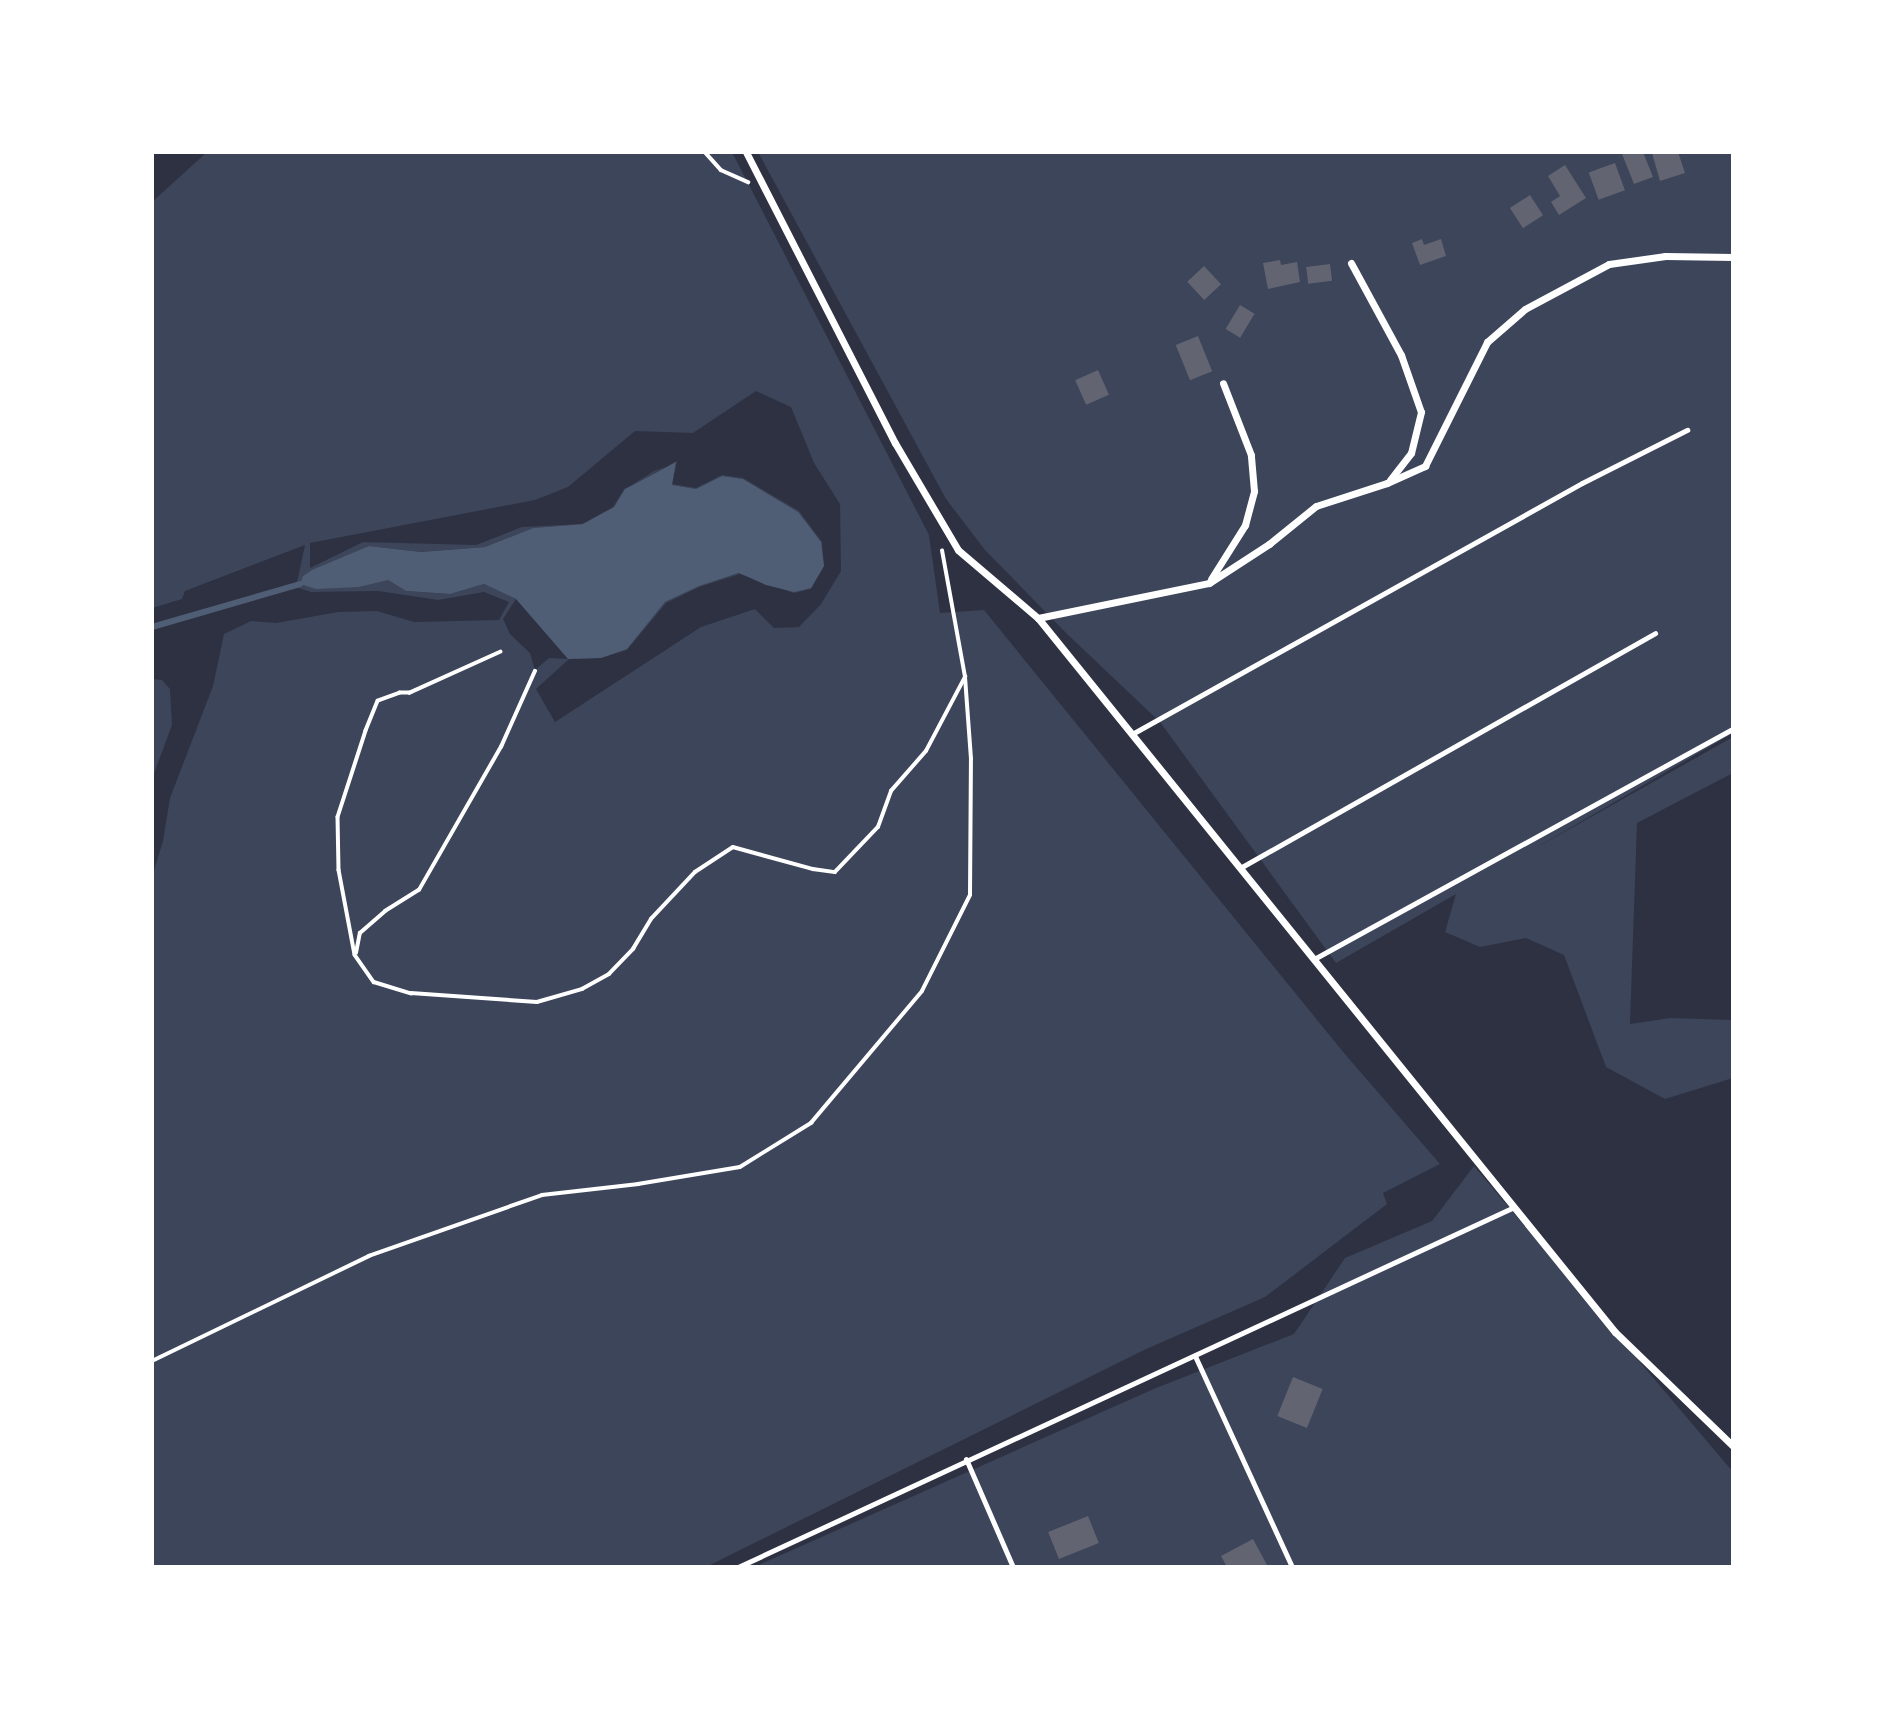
<!DOCTYPE html>
<style>
body{margin:0}
#map{position:relative;width:1885px;height:1719px;overflow:hidden;background:#2d3142;font-family:Roboto,sans-serif}
div>[style]{position:absolute}
.green>*{inset:0;background:#3c4559}
.water>*{inset:0;background:#4f5d75}
.stream>*{height:6px;margin:-3px;padding:0 3px;transform-origin:3px;border-radius:3px;background:#4f5d75}
.building>*{inset:0;background:#626471;transform-origin:0 0}
.path>*{height:3.5px;margin:-1.75px;padding:0 1.75px;transform-origin:1.75px;border-radius:1.75px;background:#fff}
.service>*{height:5px;margin:-2.5px;padding:0 2.5px;transform-origin:2.5px;border-radius:2.5px;background:#fff}
.minor>*{height:7px;margin:-3.5px;padding:0 3.5px;transform-origin:3.5px;border-radius:3.5px;background:#fff}
span{translate:-50% -50%;white-space:nowrap;text-align:center;line-height:1.15;-webkit-text-stroke:7px #fff;paint-order:stroke}
.frame{position:absolute;inset:0;border:154px solid #fff;pointer-events:none}
</style>
<div id="map">
<div class="green">
<div style="clip-path:polygon(evenodd,207px 152px,732px 152px,929px 535px,940px 613px,984px 610px,1344px 1053px,1440px 1164px,1383px 1193px,1387px 1204px,1265px 1297px,1144px 1350px,706px 1567px,152px 1567px,152px 877px,163px 841px,170px 798px,213px 686px,224px 634px,251px 621px,276px 623px,338px 612px,377px 611px,414px 622px,499px 620px,509px 602px,484px 592px,438px 600px,378px 591px,311px 592px,296px 587px,305px 545px,185px 591px,182px 599px,152px 608px,152px 202px,207px 152px,756px 391px,791px 407px,814px 463px,840px 504px,841px 571px,821px 604px,799px 627px,774px 628px,755px 609px,701px 627px,555px 722px,536px 689px,569px 659px,601px 658px,627px 650px,666px 603px,699px 587px,740px 574px,794px 593px,811px 589px,824px 566px,822px 542px,799px 511px,743px 478px,722px 475px,696px 488px,672px 484px,677px 461px,624px 489px,613px 507px,582px 524px,522px 527px,476px 545px,363px 542px,310px 568px,310px 543px,535px 500px,568px 487px,635px 431px,693px 433px,756px 391px,207px 152px,676px 463px,671px 485px,696px 489px,722px 476px,743px 479px,798px 512px,766px 585px,740px 573px,698px 586px,665px 602px,627px 649px,569px 659px,549px 658px,535px 670px,530px 653px,510px 634px,503px 619px,516px 599px,484px 584px,450px 594px,406px 591px,388px 580px,303px 576px,369px 546px,421px 552px,485px 547px,533px 528px,583px 524px,614px 507px,625px 489px,654px 471px,676px 463px)"></div>
<div style="clip-path:polygon(758px 152px,1733px 152px,1733px 733px,1534px 849px,1733px 737px,1733px 773px,1637px 823px,1630px 1024px,1670px 1018px,1733px 1020px,1733px 1078px,1665px 1099px,1606px 1067px,1564px 955px,1526px 938px,1480px 947px,1445px 932px,1456px 894px,1336px 963px,1160px 722px,1067px 634px,985px 550px,946px 499px)"></div>
<div style="clip-path:polygon(152px 679px,162px 680px,170px 689px,172px 725px,152px 779px)"></div>
<div style="clip-path:polygon(1474px 1166px,1733px 1472px,1733px 1567px,754px 1567px,1156px 1388px,1294px 1334px,1345px 1258px,1432px 1221px)"></div>
</div>
<div class="water">
<div style="clip-path:polygon(676px 462px,672px 485px,696px 489px,722px 476px,743px 479px,798px 512px,821px 542px,824px 566px,811px 588px,794px 592px,766px 585px,739px 573px,699px 586px,665px 602px,627px 649px,601px 658px,568px 659px,516px 599px,484px 584px,450px 594px,406px 591px,388px 580px,359px 587px,316px 589px,300px 584px,303px 576px,312px 570px,369px 546px,421px 552px,485px 547px,533px 528px,583px 524px,614px 507px,625px 489px)"></div>
</div>
<div class="stream">
<div style="left:152px;top:627px;width:154px;rotate:-16.2deg"></div>
</div>
<div class="building">
<div style="clip-path:polygon(1626px 152px,1643px 152px,1653px 177px,1634px 184px,1622px 154px)"></div>
<div style="clip-path:polygon(1654px 152px,1678px 152px,1685px 173px,1660px 181px,1652px 153px)"></div>
<div style="left:1615px;top:163px;width:29px;height:28px;rotate:70deg"></div>
<div style="clip-path:polygon(1565px 165px,1586px 198px,1559px 215px,1551px 202px,1560px 196px,1548px 176px)"></div>
<div style="left:1530px;top:195px;width:24px;height:24px;rotate:57deg"></div>
<div style="clip-path:polygon(1422px 239px,1424px 245px,1441px 239px,1446px 256px,1420px 265px,1412px 243px)"></div>
<div style="clip-path:polygon(1280px 260px,1281px 265px,1297px 262px,1300px 282px,1268px 289px,1263px 263px)"></div>
<div style="left:1330px;top:264px;width:17px;height:24px;rotate:83deg"></div>
<div style="left:1204px;top:266px;width:25px;height:23px;rotate:47deg"></div>
<div style="left:1240px;top:305px;width:17px;height:28px;rotate:31deg"></div>
<div style="left:1198px;top:336px;width:38px;height:24px;rotate:68deg"></div>
<div style="left:1098px;top:370px;width:27px;height:25px;rotate:66deg"></div>
<div style="left:1293px;top:1377px;width:32px;height:42px;rotate:22deg"></div>
<div style="left:1088px;top:1516px;width:29px;height:43px;rotate:68deg"></div>
<div style="clip-path:polygon(1253px 1539px,1267px 1565px,1227px 1567px,1221px 1556px)"></div>
</div>
<div class="path">
<div style="left:705px;top:152px;width:24px;rotate:48deg"></div>
<div style="left:721px;top:170px;width:30px;rotate:24deg"></div>
<div style="left:501px;top:652px;width:100px;rotate:155.7deg"></div>
<div style="left:410px;top:693px;width:10px;rotate:180deg"></div>
<div style="left:400px;top:693px;width:23px;rotate:160deg"></div>
<div style="left:378px;top:701px;width:32px;rotate:112deg"></div>
<div style="left:366px;top:731px;width:90px;rotate:108deg"></div>
<div style="left:338px;top:817px;width:53px;rotate:88.9deg"></div>
<div style="left:339px;top:870px;width:86px;rotate:79.3deg"></div>
<div style="left:355px;top:955px;width:33px;rotate:55deg"></div>
<div style="left:374px;top:982px;width:39px;rotate:17deg"></div>
<div style="left:411px;top:993px;width:126px;rotate:4.1deg"></div>
<div style="left:537px;top:1002px;width:47px;rotate:-16.1deg"></div>
<div style="left:582px;top:989px;width:31px;rotate:-29deg"></div>
<div style="left:609px;top:974px;width:35px;rotate:-46deg"></div>
<div style="left:633px;top:949px;width:35px;rotate:-59deg"></div>
<div style="left:651px;top:919px;width:64px;rotate:-46.9deg"></div>
<div style="left:695px;top:872px;width:45px;rotate:-33.3deg"></div>
<div style="left:733px;top:847px;width:83px;rotate:15.4deg"></div>
<div style="left:813px;top:869px;width:22px;rotate:8deg"></div>
<div style="left:835px;top:872px;width:62px;rotate:-46.3deg"></div>
<div style="left:878px;top:827px;width:38px;rotate:-70deg"></div>
<div style="left:891px;top:791px;width:53px;rotate:-48.8deg"></div>
<div style="left:926px;top:751px;width:84px;rotate:-62.2deg"></div>
<div style="left:965px;top:677px;width:128px;rotate:-100.3deg"></div>
<div style="left:356px;top:953px;width:20px;rotate:-79deg"></div>
<div style="left:360px;top:933px;width:33px;rotate:-41deg"></div>
<div style="left:385px;top:911px;width:40px;rotate:-32deg"></div>
<div style="left:419px;top:890px;width:165px;rotate:-60.2deg"></div>
<div style="left:501px;top:747px;width:83px;rotate:-65.9deg"></div>
<div style="left:152px;top:1361px;width:241px;rotate:-25.8deg"></div>
<div style="left:369px;top:1256px;width:183px;rotate:-19.4deg"></div>
<div style="left:542px;top:1195px;width:97px;rotate:-6.5deg"></div>
<div style="left:638px;top:1184px;width:103px;rotate:-9.5deg"></div>
<div style="left:740px;top:1167px;width:84px;rotate:-31.8deg"></div>
<div style="left:811px;top:1123px;width:172px;rotate:-49.9deg"></div>
<div style="left:922px;top:991px;width:107px;rotate:-63.4deg"></div>
<div style="left:970px;top:895px;width:136px;rotate:-89.6deg"></div>
<div style="left:971px;top:759px;width:82px;rotate:-94.2deg"></div>
</div>
<div class="service">
<div style="left:1132px;top:734px;width:515px;rotate:-29.15deg"></div>
<div style="left:1582px;top:483px;width:118px;rotate:-26.8deg"></div>
<div style="left:1240px;top:868px;width:477px;rotate:-29.5deg"></div>
<div style="left:1314px;top:959px;width:478px;rotate:-28.8deg"></div>
<div style="left:1195px;top:1356px;width:232px;rotate:65.3deg"></div>
<div style="left:966px;top:1459px;width:118px;rotate:66.5deg"></div>
<div style="left:738px;top:1567px;width:855px;rotate:-24.89deg"></div>
</div>
<div class="minor">
<div style="left:746px;top:152px;width:327px;rotate:62.9deg"></div>
<div style="left:895px;top:443px;width:124px;rotate:59.5deg"></div>
<div style="left:958px;top:550px;width:105px;rotate:40.4deg"></div>
<div style="left:1038px;top:618px;width:918px;rotate:51.06deg"></div>
<div style="left:1615px;top:1332px;width:164px;rotate:44deg"></div>
<div style="left:1351px;top:263px;width:105px;rotate:61.5deg"></div>
<div style="left:1401px;top:355px;width:60px;rotate:70.7deg"></div>
<div style="left:1421px;top:412px;width:42px;rotate:103.7deg"></div>
<div style="left:1411px;top:453px;width:34px;rotate:128deg"></div>
<div style="left:1211px;top:579px;width:64px;rotate:-57.8deg"></div>
<div style="left:1245px;top:525px;width:35px;rotate:-75deg"></div>
<div style="left:1254px;top:491px;width:36px;rotate:-95deg"></div>
<div style="left:1251px;top:455px;width:77px;rotate:-111.3deg"></div>
<div style="left:1038px;top:618px;width:175px;rotate:-11.6deg"></div>
<div style="left:1209px;top:583px;width:72px;rotate:-33deg"></div>
<div style="left:1269px;top:544px;width:60px;rotate:-39deg"></div>
<div style="left:1316px;top:506px;width:75px;rotate:-17.9deg"></div>
<div style="left:1387px;top:483px;width:42px;rotate:-24.1deg"></div>
<div style="left:1425px;top:466px;width:139px;rotate:-63.4deg"></div>
<div style="left:1487px;top:342px;width:50px;rotate:-41deg"></div>
<div style="left:1525px;top:309px;width:95px;rotate:-28.2deg"></div>
<div style="left:1609px;top:264px;width:57px;rotate:-8.1deg"></div>
<div style="left:1665px;top:256px;width:68px;rotate:0.8deg"></div>
</div>
<div class="frame"></div>
</div>
